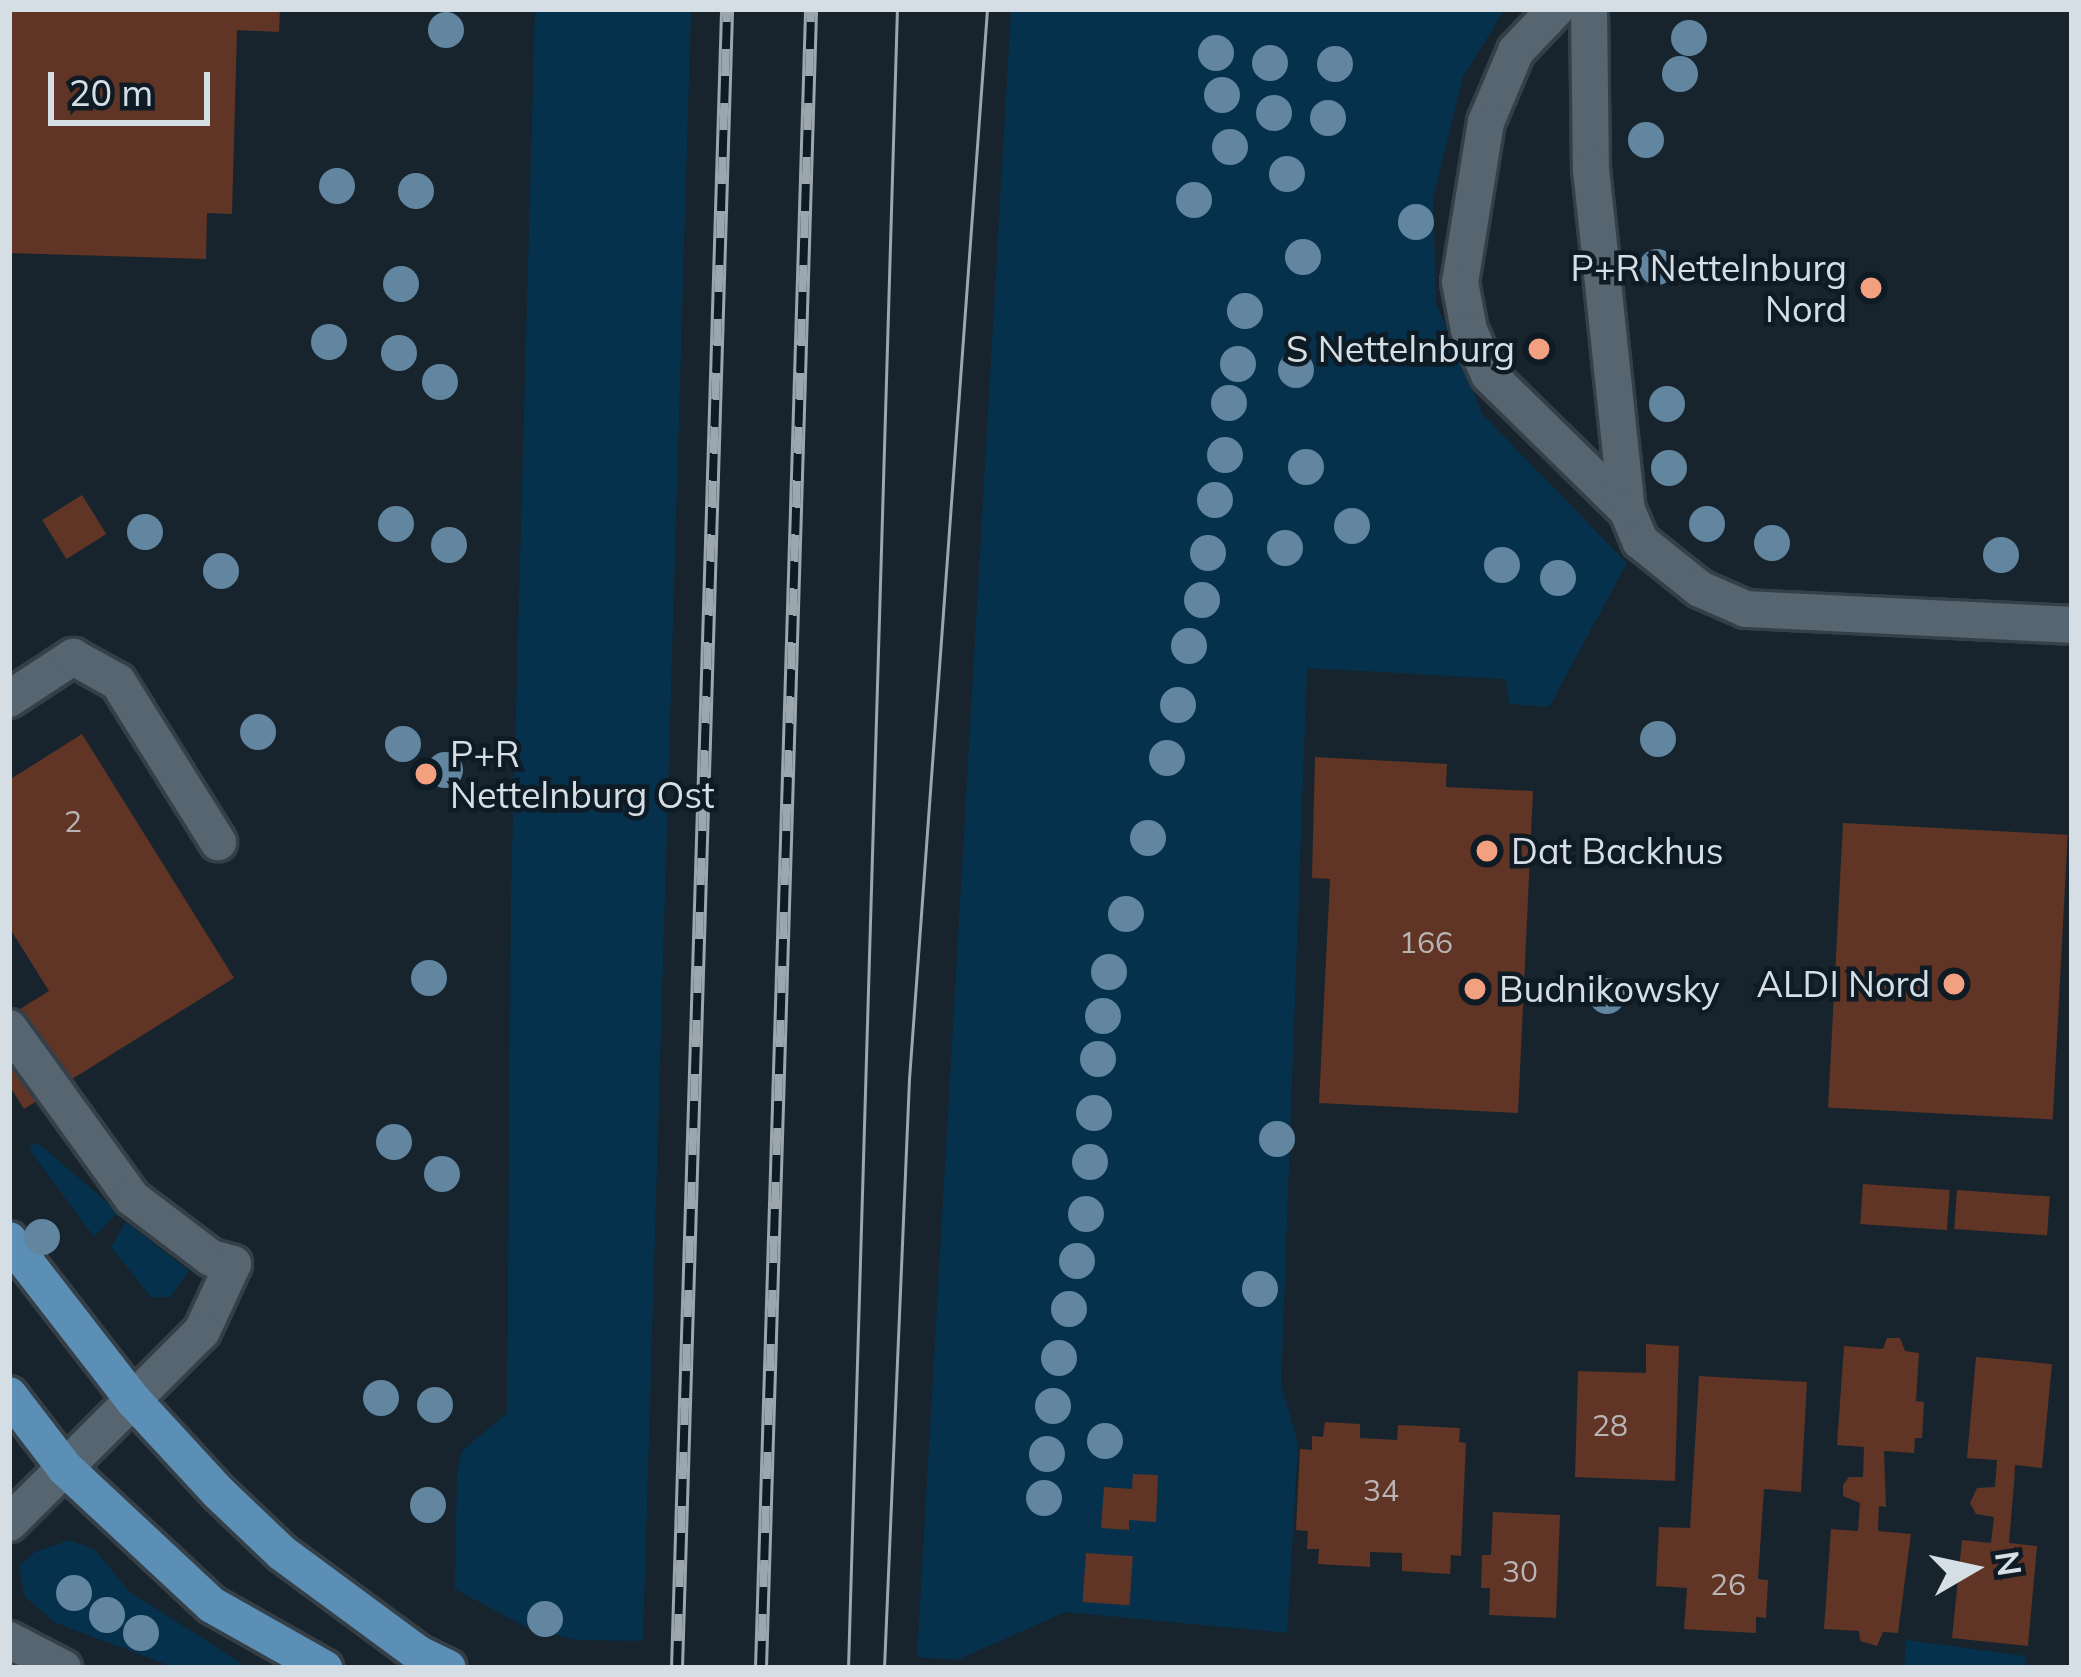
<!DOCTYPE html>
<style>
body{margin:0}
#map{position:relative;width:2081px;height:1677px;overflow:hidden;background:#17242d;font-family:Mulish,sans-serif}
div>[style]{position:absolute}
.green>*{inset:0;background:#05314c}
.building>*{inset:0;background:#603525;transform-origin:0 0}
.roads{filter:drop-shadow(3px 0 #353f47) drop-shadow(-3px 0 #353f47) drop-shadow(0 3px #353f47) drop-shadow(0 -3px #353f47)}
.minor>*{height:36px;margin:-18px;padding:0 18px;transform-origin:18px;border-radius:18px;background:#576571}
.major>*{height:36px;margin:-18px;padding:0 18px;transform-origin:18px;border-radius:18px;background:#5b8fb5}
.tram>*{height:3px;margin:-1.5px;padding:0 1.5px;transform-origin:1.5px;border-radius:1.5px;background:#9ca6ae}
.rail>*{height:14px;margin-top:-7px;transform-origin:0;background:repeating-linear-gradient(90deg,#0e1a24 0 27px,#9ca6ae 0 54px);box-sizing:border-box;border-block:3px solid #9ca6ae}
.trees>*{width:36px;height:36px;margin:-18px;border-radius:50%;background:#6386a0}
.dots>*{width:33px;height:33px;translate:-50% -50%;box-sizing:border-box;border:6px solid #0e1a24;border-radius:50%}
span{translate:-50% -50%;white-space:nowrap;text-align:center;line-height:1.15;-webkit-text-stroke:9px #0e1a24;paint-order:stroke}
.number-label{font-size:30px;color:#b8b4b5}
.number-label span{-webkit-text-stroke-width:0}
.poi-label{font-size:36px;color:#d5dee5}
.right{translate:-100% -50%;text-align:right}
.left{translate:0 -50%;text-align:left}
.frame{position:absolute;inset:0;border:12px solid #d5dee5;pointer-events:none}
.north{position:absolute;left:1913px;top:1509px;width:120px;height:120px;-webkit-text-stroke:9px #0e1a24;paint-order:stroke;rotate:81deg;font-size:33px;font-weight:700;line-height:48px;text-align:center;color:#d5dee5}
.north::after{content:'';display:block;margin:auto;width:42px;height:54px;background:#d5dee5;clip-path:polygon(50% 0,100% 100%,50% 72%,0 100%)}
.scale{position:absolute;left:48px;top:72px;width:162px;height:54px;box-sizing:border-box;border:6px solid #d5dee5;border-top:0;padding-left:15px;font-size:36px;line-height:42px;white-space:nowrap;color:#d5dee5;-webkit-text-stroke:9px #0e1a24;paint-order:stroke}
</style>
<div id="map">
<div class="green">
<div style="clip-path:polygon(535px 9px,691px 9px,643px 1641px,577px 1640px,526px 1627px,455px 1589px,457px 1471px,462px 1451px,507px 1413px,511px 893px)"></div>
<div style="clip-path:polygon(1011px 9px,1505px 9px,1463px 77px,1433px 199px,1436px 303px,1483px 415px,1627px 563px,1549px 707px,1509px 704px,1506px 679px,1307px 668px,1281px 1385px,1298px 1443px,1287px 1633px,1065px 1612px,957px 1660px,917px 1657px)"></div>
<div style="clip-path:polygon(37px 1142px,118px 1212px,94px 1237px,29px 1149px)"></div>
<div style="clip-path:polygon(126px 1222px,189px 1271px,170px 1297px,151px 1297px,111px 1247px)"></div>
<div style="clip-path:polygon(69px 1540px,94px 1549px,130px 1592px,249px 1668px,176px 1668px,56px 1623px,25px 1597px,19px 1566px,35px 1552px)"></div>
<div style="clip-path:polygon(1906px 1640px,2026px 1656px,2025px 1668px,1904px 1668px)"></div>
</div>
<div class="building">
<div style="clip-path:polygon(9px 9px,280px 9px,279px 32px,237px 30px,232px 214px,207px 213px,206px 259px,9px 253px)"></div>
<div style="left:82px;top:495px;width:46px;height:47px;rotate:58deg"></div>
<div style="clip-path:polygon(82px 734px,234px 978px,24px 1109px,9px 1085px,9px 1016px,49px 991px,9px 927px,9px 780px)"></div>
<div style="clip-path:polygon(1315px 757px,1447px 764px,1446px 787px,1533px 791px,1518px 1113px,1319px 1103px,1330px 879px,1312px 878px)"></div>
<div style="left:1843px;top:823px;width:225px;height:285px;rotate:3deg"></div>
<div style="left:1863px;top:1184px;width:87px;height:40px;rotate:4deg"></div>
<div style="left:1957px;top:1190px;width:93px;height:39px;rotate:4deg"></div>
<div style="clip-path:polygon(1887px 1338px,1900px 1338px,1905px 1351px,1919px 1353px,1916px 1401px,1924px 1402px,1922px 1438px,1915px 1438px,1914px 1453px,1884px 1451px,1886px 1507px,1879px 1506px,1878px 1531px,1911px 1534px,1898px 1633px,1883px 1632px,1877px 1646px,1860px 1641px,1859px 1631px,1824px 1629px,1831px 1529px,1858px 1531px,1860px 1503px,1843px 1496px,1843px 1485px,1849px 1477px,1863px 1477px,1864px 1447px,1837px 1445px,1844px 1346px,1883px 1349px)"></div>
<div style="clip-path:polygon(1646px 1344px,1679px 1346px,1675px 1481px,1575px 1477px,1578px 1371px,1646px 1373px)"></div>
<div style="clip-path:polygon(1976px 1357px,2052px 1364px,2042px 1468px,2015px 1465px,2014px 1483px,2009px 1543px,2037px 1546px,2028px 1646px,1952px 1638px,1962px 1540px,1991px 1543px,1994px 1517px,1976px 1514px,1970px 1503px,1977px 1488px,1995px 1487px,1997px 1460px,1967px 1458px)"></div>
<div style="clip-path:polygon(1699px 1376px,1807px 1382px,1801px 1492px,1764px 1489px,1758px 1579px,1768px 1580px,1766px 1618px,1756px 1617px,1756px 1633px,1684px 1629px,1687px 1588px,1656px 1586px,1659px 1527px,1690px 1528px)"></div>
<div style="clip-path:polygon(1325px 1422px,1360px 1424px,1360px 1438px,1397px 1440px,1398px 1425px,1460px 1428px,1459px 1442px,1466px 1443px,1461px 1556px,1451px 1555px,1450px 1574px,1402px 1571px,1402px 1553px,1370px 1552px,1370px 1567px,1318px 1564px,1319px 1549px,1307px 1549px,1308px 1531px,1296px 1530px,1300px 1449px,1312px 1450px,1312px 1436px,1323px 1437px)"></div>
<div style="clip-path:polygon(1133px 1474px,1158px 1475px,1156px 1522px,1129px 1520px,1129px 1530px,1101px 1528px,1104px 1487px,1132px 1489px)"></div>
<div style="clip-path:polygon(1493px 1512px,1560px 1515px,1556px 1618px,1489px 1615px,1490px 1588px,1481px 1588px,1482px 1555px,1491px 1555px)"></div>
<div style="left:1086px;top:1553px;width:47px;height:49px;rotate:4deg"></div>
</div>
<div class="roads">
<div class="minor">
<div style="left:1556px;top:9px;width:58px;rotate:133.6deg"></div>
<div style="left:1516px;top:51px;width:77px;rotate:112.9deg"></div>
<div style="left:1486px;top:122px;width:162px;rotate:99.2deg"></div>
<div style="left:1460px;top:282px;width:49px;rotate:79.4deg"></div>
<div style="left:1469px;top:330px;width:49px;rotate:66deg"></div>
<div style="left:1489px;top:375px;width:193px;rotate:44.4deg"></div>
<div style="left:1589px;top:9px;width:160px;rotate:89.3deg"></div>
<div style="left:1591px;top:169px;width:343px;rotate:84deg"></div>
<div style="left:1627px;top:510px;width:34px;rotate:67deg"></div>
<div style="left:1640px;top:541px;width:77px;rotate:38.7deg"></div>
<div style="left:1700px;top:589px;width:50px;rotate:23.5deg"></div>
<div style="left:1746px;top:609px;width:326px;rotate:2.8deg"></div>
<div style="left:9px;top:699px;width:77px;rotate:-33.3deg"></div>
<div style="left:73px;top:657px;width:51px;rotate:29.1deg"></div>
<div style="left:118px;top:682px;width:189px;rotate:58deg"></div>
<div style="left:9px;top:1028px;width:210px;rotate:54.1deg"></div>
<div style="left:132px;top:1198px;width:99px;rotate:37.2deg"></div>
<div style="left:211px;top:1258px;width:23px;rotate:15deg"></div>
<div style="left:233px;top:1264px;width:74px;rotate:114.8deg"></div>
<div style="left:202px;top:1331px;width:272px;rotate:135.1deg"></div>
<div style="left:9px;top:1640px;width:61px;rotate:27.4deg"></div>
</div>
<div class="major">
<div style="left:9px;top:1240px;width:204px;rotate:52.2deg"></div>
<div style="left:134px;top:1401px;width:125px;rotate:47.3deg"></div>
<div style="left:219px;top:1493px;width:87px;rotate:43.6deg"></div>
<div style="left:282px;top:1553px;width:170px;rotate:36.4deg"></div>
<div style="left:419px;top:1654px;width:32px;rotate:26deg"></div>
<div style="left:9px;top:1395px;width:92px;rotate:52.5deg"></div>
<div style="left:65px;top:1468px;width:201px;rotate:43deg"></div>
<div style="left:212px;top:1605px;width:129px;rotate:29.4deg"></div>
</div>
</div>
<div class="tram">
<div style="left:848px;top:1668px;width:1660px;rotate:-88.31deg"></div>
<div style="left:884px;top:1668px;width:590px;rotate:-87.57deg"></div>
<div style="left:909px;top:1079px;width:1073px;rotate:-85.83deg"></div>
</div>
<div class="rail">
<div style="left:677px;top:1668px;width:1660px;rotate:-88.27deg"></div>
<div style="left:761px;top:1668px;width:1660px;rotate:-88.27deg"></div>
</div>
<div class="trees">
<div style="left:446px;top:30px"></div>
<div style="left:1689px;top:38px"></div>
<div style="left:1216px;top:53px"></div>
<div style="left:1270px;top:63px"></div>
<div style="left:1335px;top:64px"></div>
<div style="left:1680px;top:74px"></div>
<div style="left:1222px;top:95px"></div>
<div style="left:1274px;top:113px"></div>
<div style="left:1328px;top:118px"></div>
<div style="left:1646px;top:140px"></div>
<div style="left:1230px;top:147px"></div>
<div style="left:1287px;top:174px"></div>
<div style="left:337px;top:186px"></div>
<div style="left:416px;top:191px"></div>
<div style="left:1194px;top:200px"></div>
<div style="left:1416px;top:222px"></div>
<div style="left:1303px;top:257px"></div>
<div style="left:1657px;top:267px"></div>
<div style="left:401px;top:284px"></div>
<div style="left:1245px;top:311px"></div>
<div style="left:329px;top:342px"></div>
<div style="left:399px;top:353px"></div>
<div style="left:1238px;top:364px"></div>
<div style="left:1296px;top:370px"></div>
<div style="left:440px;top:382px"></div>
<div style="left:1229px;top:403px"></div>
<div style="left:1667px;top:404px"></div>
<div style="left:1225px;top:455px"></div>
<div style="left:1306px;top:467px"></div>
<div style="left:1669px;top:468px"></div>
<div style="left:1215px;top:500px"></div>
<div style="left:396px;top:524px"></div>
<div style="left:1707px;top:524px"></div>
<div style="left:1352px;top:526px"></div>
<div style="left:145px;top:532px"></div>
<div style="left:1772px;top:543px"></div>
<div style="left:449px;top:545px"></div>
<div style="left:1285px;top:548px"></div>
<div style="left:1208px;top:553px"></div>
<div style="left:2001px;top:555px"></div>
<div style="left:1502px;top:565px"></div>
<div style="left:221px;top:571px"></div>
<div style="left:1558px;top:578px"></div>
<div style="left:1202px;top:600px"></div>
<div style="left:1189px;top:646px"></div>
<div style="left:1178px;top:705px"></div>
<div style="left:258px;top:732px"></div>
<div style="left:1658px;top:739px"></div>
<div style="left:403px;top:744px"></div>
<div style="left:1167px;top:758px"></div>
<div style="left:445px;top:770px"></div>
<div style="left:1148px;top:838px"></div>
<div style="left:1126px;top:914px"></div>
<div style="left:1109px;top:972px"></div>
<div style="left:429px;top:978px"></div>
<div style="left:1607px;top:996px"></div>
<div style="left:1103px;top:1016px"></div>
<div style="left:1098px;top:1059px"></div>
<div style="left:1094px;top:1113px"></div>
<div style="left:1277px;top:1139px"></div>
<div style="left:394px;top:1142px"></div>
<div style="left:1090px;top:1162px"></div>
<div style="left:442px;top:1174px"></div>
<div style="left:1086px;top:1214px"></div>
<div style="left:42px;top:1237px"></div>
<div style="left:1077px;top:1261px"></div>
<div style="left:1260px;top:1289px"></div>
<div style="left:1069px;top:1309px"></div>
<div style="left:1059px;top:1358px"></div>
<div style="left:381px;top:1398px"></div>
<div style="left:435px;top:1405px"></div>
<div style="left:1053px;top:1406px"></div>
<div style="left:1105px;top:1441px"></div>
<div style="left:1047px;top:1454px"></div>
<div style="left:1044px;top:1498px"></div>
<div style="left:428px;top:1505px"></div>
<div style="left:74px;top:1593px"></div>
<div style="left:107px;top:1615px"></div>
<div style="left:545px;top:1619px"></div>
<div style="left:141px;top:1633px"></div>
</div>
<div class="dots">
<div style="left:1871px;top:288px;background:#f3a081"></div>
<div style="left:1539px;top:349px;background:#f3a081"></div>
<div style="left:426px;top:774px;background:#f3a081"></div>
<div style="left:1487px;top:851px;background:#f3a081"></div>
<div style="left:1954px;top:984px;background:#f3a081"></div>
<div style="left:1475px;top:989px;background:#f3a081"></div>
</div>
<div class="number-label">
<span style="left:73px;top:821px">2</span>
<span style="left:1426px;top:942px">166</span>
<span style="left:1610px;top:1425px">28</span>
<span style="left:1381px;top:1490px">34</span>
<span style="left:1520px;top:1571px">30</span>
<span style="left:1728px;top:1584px">26</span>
</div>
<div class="poi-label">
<span class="right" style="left:1847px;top:288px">P+R Nettelnburg<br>Nord</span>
<span class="right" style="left:1515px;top:349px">S Nettelnburg</span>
<span class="left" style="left:450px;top:774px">P+R<br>Nettelnburg Ost</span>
<span class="left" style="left:1511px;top:851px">Dat Backhus</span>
<span class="right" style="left:1930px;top:984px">ALDI Nord</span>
<span class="left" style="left:1499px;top:989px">Budnikowsky</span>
</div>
<div class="frame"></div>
<div class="north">N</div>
<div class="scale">20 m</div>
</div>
